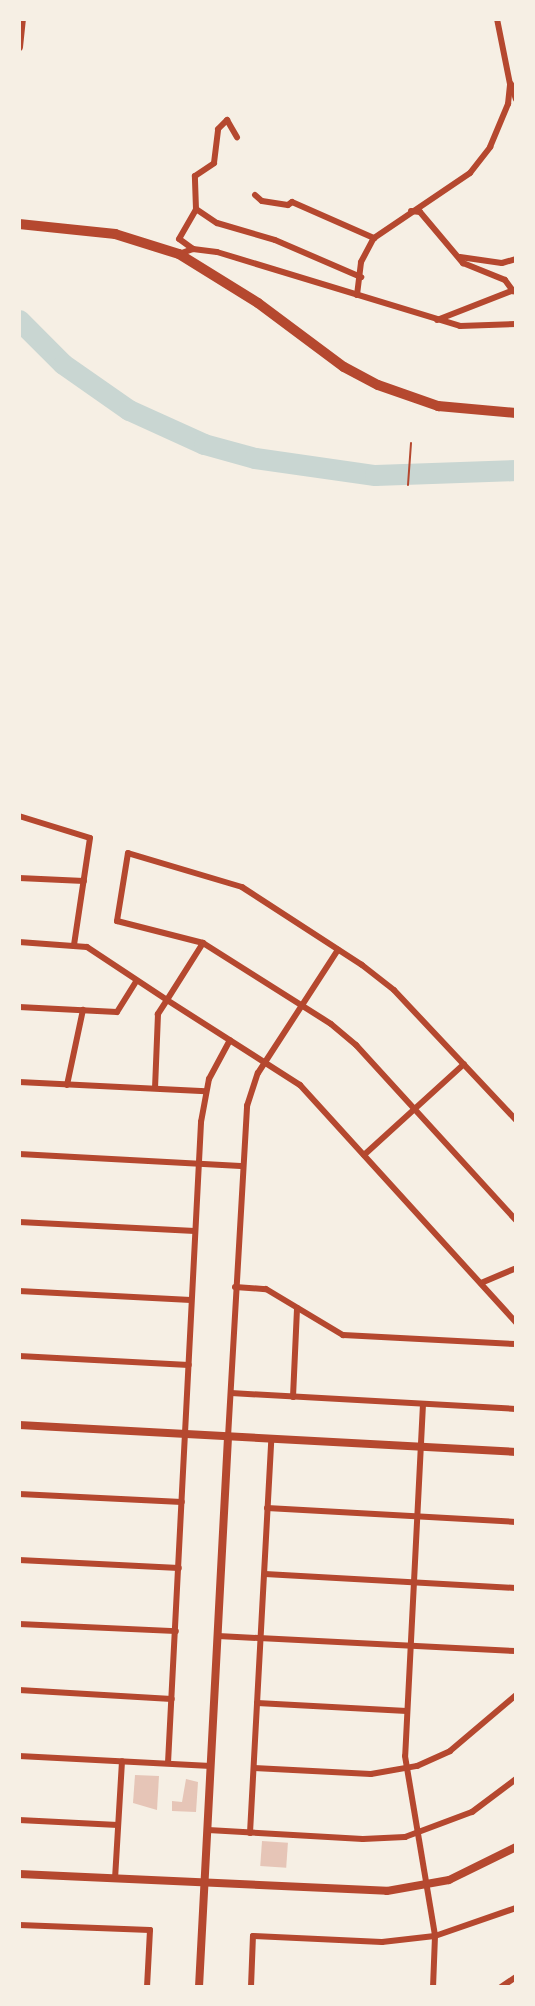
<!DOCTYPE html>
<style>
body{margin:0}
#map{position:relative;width:535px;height:2006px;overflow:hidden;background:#f6efe4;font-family:Montserrat,sans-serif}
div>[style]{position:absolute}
.river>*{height:21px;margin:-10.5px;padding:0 10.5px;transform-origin:10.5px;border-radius:10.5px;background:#c9d6d2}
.building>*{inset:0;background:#e6c5b7;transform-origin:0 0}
.path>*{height:2px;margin:-1px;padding:0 1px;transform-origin:1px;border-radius:1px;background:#b5482f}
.minor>*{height:6px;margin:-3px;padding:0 3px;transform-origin:3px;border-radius:3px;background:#b5482f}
.tertiary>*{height:8px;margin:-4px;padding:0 4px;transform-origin:4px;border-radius:4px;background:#b5482f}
.trunk>*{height:10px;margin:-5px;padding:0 5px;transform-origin:5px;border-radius:5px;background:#b5482f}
span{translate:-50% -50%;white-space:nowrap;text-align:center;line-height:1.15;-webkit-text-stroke:6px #f6efe4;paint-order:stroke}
.frame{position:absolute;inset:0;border:21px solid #f6efe4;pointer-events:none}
</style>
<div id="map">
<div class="river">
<div style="left:19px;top:320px;width:62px;rotate:45deg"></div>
<div style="left:63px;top:364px;width:80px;rotate:34.9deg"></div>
<div style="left:129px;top:410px;width:82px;rotate:24.4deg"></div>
<div style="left:204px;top:444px;width:53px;rotate:15.4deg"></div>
<div style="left:255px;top:458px;width:121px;rotate:8.1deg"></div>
<div style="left:375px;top:475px;width:141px;rotate:-2deg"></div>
</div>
<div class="building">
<div style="clip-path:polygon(135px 1775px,159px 1776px,157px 1810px,133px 1803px)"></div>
<div style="clip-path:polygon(186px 1779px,198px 1782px,196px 1812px,172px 1811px,172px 1801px,182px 1802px)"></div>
<div style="left:262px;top:1841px;width:26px;height:25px;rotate:4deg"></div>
</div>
<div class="path">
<div style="left:408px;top:485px;width:42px;rotate:-85.9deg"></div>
</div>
<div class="minor">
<div style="left:511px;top:84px;width:16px;rotate:72deg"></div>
<div style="left:255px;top:195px;width:9px;rotate:41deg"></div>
<div style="left:262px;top:201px;width:26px;rotate:9deg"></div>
<div style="left:288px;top:205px;width:5px;rotate:-37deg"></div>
<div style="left:292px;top:202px;width:90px;rotate:23.7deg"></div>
<div style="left:196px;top:209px;width:33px;rotate:-92deg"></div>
<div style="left:195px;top:176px;width:23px;rotate:-34deg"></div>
<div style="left:214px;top:163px;width:34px;rotate:-83deg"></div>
<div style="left:218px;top:129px;width:13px;rotate:-45deg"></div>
<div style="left:227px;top:120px;width:20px;rotate:60deg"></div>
<div style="left:411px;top:211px;width:9px;rotate:6deg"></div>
<div style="left:420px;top:212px;width:67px;rotate:49.9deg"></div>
<div style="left:463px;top:263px;width:45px;rotate:22deg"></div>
<div style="left:505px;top:280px;width:14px;rotate:54deg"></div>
<div style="left:193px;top:249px;width:17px;rotate:-144deg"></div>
<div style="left:179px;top:239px;width:34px;rotate:-60deg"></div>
<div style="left:196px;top:209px;width:25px;rotate:34deg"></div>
<div style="left:217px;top:223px;width:60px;rotate:16.3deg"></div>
<div style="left:275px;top:240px;width:94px;rotate:23.3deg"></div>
<div style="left:179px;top:254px;width:15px;rotate:-20deg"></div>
<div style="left:193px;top:249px;width:24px;rotate:7deg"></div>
<div style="left:217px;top:252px;width:254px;rotate:16.9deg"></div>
<div style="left:460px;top:326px;width:56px;rotate:-2deg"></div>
<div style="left:460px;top:257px;width:42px;rotate:8.1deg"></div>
<div style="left:502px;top:263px;width:15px;rotate:-16deg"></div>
<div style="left:357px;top:295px;width:33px;rotate:-83deg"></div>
<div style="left:361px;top:262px;width:27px;rotate:-62deg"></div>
<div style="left:374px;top:238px;width:116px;rotate:-34.1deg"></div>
<div style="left:470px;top:173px;width:33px;rotate:-52deg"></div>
<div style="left:490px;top:147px;width:47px;rotate:-67.3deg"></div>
<div style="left:508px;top:104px;width:20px;rotate:-84deg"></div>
<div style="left:510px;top:84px;width:66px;rotate:-101.3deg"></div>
<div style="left:437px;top:320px;width:83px;rotate:-21.3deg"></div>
<div style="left:19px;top:816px;width:74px;rotate:17.2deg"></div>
<div style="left:90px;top:838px;width:108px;rotate:98.5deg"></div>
<div style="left:19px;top:878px;width:65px;rotate:2.6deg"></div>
<div style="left:19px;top:942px;width:68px;rotate:4.2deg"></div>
<div style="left:87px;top:947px;width:96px;rotate:33.5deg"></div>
<div style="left:167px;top:1000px;width:17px;rotate:123deg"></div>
<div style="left:158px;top:1014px;width:74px;rotate:92.3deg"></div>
<div style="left:203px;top:943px;width:67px;rotate:122.3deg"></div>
<div style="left:167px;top:1000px;width:158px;rotate:32.6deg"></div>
<div style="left:300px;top:1085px;width:321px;rotate:47.7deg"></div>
<div style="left:19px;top:1007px;width:98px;rotate:2.9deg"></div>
<div style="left:117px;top:1012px;width:36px;rotate:-58deg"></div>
<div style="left:19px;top:1082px;width:187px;rotate:2.8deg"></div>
<div style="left:67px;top:1085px;width:77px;rotate:-78deg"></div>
<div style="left:516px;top:1120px;width:178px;rotate:-133.2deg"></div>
<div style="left:394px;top:990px;width:41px;rotate:-142deg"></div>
<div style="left:362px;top:965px;width:143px;rotate:-147deg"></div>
<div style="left:242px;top:887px;width:119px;rotate:-163.4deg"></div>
<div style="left:128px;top:853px;width:69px;rotate:99.2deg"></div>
<div style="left:117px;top:921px;width:89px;rotate:14.3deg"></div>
<div style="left:203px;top:943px;width:151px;rotate:32.3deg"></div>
<div style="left:331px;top:1024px;width:33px;rotate:40deg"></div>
<div style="left:356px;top:1045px;width:237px;rotate:47.6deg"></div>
<div style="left:19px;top:1154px;width:222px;rotate:3.1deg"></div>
<div style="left:364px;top:1155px;width:135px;rotate:-42.3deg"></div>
<div style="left:19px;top:1222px;width:176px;rotate:2.9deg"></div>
<div style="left:481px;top:1283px;width:38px;rotate:-23deg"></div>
<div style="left:235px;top:1287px;width:31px;rotate:4deg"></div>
<div style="left:266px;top:1289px;width:90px;rotate:30.9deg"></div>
<div style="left:343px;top:1335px;width:173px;rotate:3deg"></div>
<div style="left:19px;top:1291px;width:172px;rotate:3deg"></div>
<div style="left:19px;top:1356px;width:170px;rotate:3deg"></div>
<div style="left:231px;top:1393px;width:285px;rotate:3.2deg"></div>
<div style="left:293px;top:1397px;width:89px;rotate:-87.4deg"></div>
<div style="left:423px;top:1404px;width:352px;rotate:92.9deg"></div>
<div style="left:405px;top:1756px;width:182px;rotate:80.5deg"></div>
<div style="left:435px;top:1936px;width:51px;rotate:92.2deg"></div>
<div style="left:228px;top:1437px;width:332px;rotate:-86.7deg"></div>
<div style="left:247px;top:1106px;width:35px;rotate:-72deg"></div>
<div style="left:258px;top:1073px;width:147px;rotate:-57deg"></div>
<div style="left:19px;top:1494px;width:163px;rotate:2.8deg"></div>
<div style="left:267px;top:1508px;width:249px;rotate:3.2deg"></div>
<div style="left:19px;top:1560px;width:160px;rotate:2.9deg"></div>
<div style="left:265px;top:1574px;width:251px;rotate:3.2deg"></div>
<div style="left:19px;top:1624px;width:157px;rotate:2.6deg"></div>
<div style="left:218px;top:1636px;width:298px;rotate:2.9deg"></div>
<div style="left:19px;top:1690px;width:153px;rotate:3.4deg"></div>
<div style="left:257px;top:1703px;width:150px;rotate:3.1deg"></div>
<div style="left:19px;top:1756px;width:192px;rotate:3deg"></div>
<div style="left:168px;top:1763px;width:642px;rotate:-87.05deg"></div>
<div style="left:201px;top:1122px;width:44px;rotate:-79.5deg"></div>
<div style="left:209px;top:1079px;width:44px;rotate:-61.7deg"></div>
<div style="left:254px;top:1768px;width:117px;rotate:2.9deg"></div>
<div style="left:371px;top:1774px;width:47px;rotate:-9.9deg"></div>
<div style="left:417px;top:1766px;width:36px;rotate:-24deg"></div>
<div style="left:450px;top:1751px;width:87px;rotate:-40.3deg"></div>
<div style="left:19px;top:1820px;width:99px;rotate:2.9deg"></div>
<div style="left:208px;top:1830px;width:155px;rotate:3.3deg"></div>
<div style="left:363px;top:1839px;width:42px;rotate:-2.7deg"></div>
<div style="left:405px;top:1837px;width:72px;rotate:-20.5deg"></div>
<div style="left:472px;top:1812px;width:55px;rotate:-36.9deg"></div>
<div style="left:250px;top:1833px;width:395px;rotate:-86.9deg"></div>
<div style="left:115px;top:1879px;width:118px;rotate:-86.6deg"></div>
<div style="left:19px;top:1925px;width:131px;rotate:2.2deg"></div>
<div style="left:150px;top:1930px;width:57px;rotate:93deg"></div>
<div style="left:251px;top:1987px;width:51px;rotate:-87.8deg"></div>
<div style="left:253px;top:1936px;width:129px;rotate:2.7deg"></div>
<div style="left:382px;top:1942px;width:53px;rotate:-6.5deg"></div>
<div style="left:435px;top:1936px;width:86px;rotate:-19.1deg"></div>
<div style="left:501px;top:1987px;width:18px;rotate:-34deg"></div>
</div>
<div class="tertiary">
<div style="left:19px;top:47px;width:28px;rotate:-84deg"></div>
<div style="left:19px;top:1425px;width:498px;rotate:3.1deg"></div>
<div style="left:19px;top:1874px;width:368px;rotate:2.6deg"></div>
<div style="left:387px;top:1891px;width:63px;rotate:-10.1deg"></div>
<div style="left:449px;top:1880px;width:75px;rotate:-26.2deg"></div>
<div style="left:199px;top:1987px;width:551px;rotate:-86.98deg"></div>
</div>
<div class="trunk">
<div style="left:19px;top:224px;width:97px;rotate:5.9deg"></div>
<div style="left:115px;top:234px;width:67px;rotate:17.4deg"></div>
<div style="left:179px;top:254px;width:93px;rotate:31.8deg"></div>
<div style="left:258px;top:303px;width:107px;rotate:36.7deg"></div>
<div style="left:344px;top:367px;width:38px;rotate:28deg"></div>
<div style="left:378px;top:385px;width:64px;rotate:19.3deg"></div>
<div style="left:438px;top:406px;width:78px;rotate:5.1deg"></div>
</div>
<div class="frame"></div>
</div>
